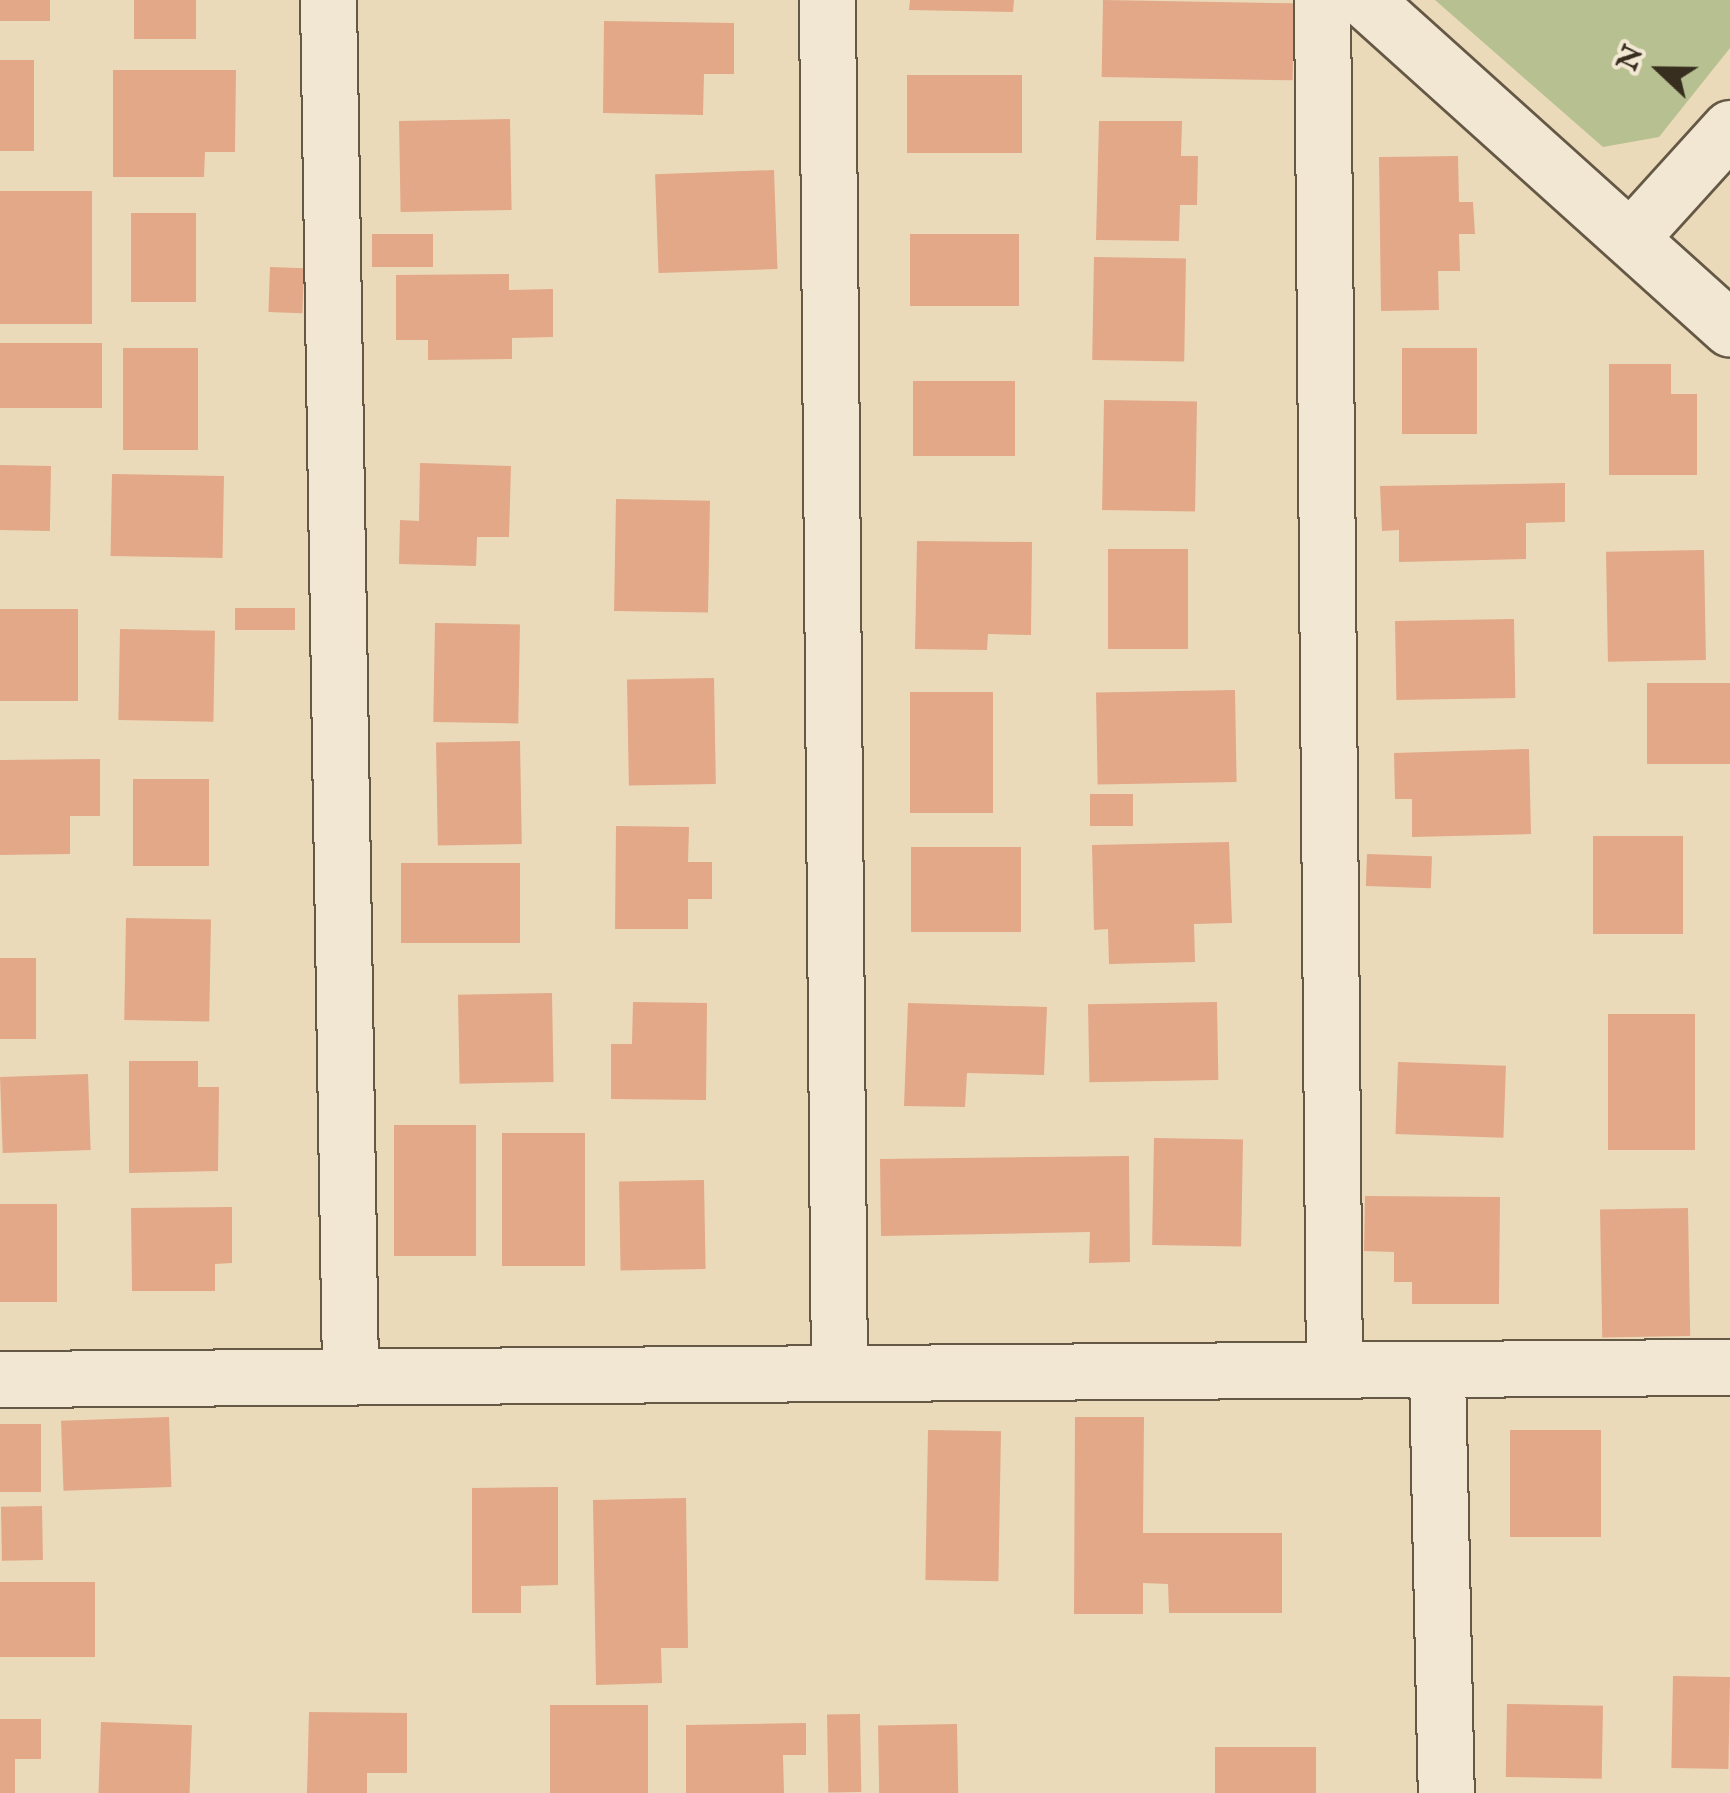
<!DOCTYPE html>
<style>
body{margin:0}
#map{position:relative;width:1730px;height:1793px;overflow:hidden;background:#ebdab9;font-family:"IM FELL English",serif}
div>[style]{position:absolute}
.green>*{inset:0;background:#b7c090}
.building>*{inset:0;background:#e2a888;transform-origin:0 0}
.roads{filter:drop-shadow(2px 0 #655946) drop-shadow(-2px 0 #655946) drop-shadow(0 2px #655946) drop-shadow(0 -2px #655946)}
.street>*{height:55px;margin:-27.5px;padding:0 27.5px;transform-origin:27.5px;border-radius:27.5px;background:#f2e7d2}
span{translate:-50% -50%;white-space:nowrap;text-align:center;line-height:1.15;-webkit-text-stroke:10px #f2e7d2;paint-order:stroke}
.north{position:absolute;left:1610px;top:20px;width:100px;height:100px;-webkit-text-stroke:8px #f2e7d2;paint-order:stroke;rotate:292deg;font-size:28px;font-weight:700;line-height:40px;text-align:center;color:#382e20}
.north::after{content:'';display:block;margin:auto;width:35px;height:45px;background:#382e20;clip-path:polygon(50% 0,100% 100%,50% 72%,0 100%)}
</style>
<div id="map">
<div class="green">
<div style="clip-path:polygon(1435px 0,1730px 0,1730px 48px,1659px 137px,1603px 147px)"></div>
</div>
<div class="building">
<div style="left:0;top:0;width:50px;height:21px"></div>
<div style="left:134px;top:0;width:62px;height:39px"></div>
<div style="clip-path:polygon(910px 0,1014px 0,1013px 12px,909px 10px)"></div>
<div style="left:1103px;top:0;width:191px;height:77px;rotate:1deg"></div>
<div style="clip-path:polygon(604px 21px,734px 23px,734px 74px,704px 74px,703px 115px,603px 113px)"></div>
<div style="left:0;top:60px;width:34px;height:91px"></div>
<div style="clip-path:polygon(113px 70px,236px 70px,235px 152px,205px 152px,204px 177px,113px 177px)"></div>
<div style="left:907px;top:75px;width:115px;height:78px"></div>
<div style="left:510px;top:119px;width:91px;height:111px;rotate:89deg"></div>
<div style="clip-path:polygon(1099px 121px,1182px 121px,1181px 156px,1198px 156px,1197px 205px,1180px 205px,1179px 241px,1096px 240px)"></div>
<div style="clip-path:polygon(1458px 156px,1459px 202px,1473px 202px,1475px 234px,1459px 234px,1460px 271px,1438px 271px,1439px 310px,1381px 311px,1379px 157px)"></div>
<div style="left:774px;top:170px;width:99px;height:119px;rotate:88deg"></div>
<div style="left:92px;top:191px;width:133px;height:92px;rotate:90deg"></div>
<div style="left:131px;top:213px;width:65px;height:89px"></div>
<div style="left:372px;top:234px;width:61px;height:33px"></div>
<div style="left:1019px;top:234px;width:72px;height:109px;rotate:90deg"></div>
<div style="left:1094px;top:257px;width:92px;height:103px;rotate:1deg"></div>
<div style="left:270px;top:267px;width:34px;height:45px;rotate:2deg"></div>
<div style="clip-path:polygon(509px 274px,509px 290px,553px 289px,553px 337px,512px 338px,512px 359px,428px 360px,428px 340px,396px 340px,396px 275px)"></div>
<div style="left:0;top:343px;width:102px;height:65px"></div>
<div style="left:198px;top:348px;width:102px;height:75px;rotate:90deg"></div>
<div style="left:1477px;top:348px;width:86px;height:75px;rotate:90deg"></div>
<div style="clip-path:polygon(1609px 364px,1671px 364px,1671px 394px,1697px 394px,1697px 475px,1609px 475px)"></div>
<div style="left:913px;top:381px;width:102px;height:75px"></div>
<div style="left:1104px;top:400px;width:93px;height:110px;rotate:1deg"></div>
<div style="clip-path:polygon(420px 463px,511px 466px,509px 537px,477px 537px,476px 566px,399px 564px,400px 520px,419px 521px)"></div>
<div style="left:0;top:465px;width:51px;height:65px;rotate:1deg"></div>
<div style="left:112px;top:474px;width:112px;height:82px;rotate:1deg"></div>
<div style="clip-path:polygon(1565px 483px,1565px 522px,1526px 523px,1526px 559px,1399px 562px,1399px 530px,1382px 531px,1380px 486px)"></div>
<div style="left:616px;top:499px;width:94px;height:112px;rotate:1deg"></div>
<div style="clip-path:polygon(917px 541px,1032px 542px,1031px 635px,988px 634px,987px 650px,915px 649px)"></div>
<div style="left:1108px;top:549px;width:80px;height:100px"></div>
<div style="left:1704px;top:550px;width:110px;height:98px;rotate:89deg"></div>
<div style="left:235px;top:608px;width:60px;height:22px"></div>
<div style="left:0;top:609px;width:78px;height:92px"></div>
<div style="left:1514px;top:619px;width:79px;height:119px;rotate:89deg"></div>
<div style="left:435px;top:623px;width:85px;height:99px;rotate:1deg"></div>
<div style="left:120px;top:629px;width:95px;height:91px;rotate:1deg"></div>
<div style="left:714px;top:678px;width:106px;height:87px;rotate:89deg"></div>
<div style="left:1647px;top:683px;width:83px;height:81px"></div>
<div style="left:1235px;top:690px;width:92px;height:139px;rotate:89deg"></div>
<div style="left:993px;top:692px;width:121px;height:83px;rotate:90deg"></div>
<div style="left:520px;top:741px;width:103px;height:84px;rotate:89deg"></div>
<div style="clip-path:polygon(1529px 749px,1531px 834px,1412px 837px,1412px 799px,1395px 799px,1394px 753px)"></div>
<div style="clip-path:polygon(100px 759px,100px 816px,70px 816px,70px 854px,0 855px,0 760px)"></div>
<div style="left:209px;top:779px;width:87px;height:76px;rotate:90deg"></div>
<div style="left:1133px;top:794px;width:32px;height:43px;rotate:90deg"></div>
<div style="clip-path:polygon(616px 826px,689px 827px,688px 862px,712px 862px,712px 899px,688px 899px,688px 929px,615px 929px)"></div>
<div style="left:1683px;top:836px;width:98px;height:90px;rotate:90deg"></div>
<div style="clip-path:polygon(1229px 842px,1232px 923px,1194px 924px,1195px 962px,1109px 964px,1108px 929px,1094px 930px,1092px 845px)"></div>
<div style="left:911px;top:847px;width:110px;height:85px"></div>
<div style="left:1367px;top:854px;width:65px;height:32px;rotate:2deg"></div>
<div style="left:401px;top:863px;width:119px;height:80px"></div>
<div style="left:126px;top:918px;width:85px;height:102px;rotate:1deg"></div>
<div style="left:0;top:958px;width:36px;height:81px"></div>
<div style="left:552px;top:993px;width:89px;height:94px;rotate:89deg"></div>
<div style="clip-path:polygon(633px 1002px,707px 1003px,706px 1100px,611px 1099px,611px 1044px,632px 1044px)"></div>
<div style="left:1217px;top:1002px;width:78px;height:129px;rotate:89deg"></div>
<div style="clip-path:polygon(908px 1003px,1047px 1007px,1044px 1075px,967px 1073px,965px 1107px,904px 1106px)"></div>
<div style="left:1695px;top:1014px;width:136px;height:87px;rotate:90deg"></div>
<div style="clip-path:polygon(129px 1061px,198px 1061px,198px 1087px,219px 1087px,218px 1171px,129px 1173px)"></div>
<div style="left:1398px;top:1062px;width:108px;height:72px;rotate:2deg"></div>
<div style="left:88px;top:1074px;width:76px;height:88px;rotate:88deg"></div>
<div style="left:394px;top:1125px;width:82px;height:131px"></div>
<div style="left:502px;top:1133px;width:83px;height:133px"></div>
<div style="left:1154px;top:1138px;width:89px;height:107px;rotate:1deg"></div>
<div style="clip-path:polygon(1129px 1156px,1130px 1262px,1089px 1263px,1090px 1232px,881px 1236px,880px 1159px)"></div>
<div style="left:704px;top:1180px;width:89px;height:85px;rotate:89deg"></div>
<div style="clip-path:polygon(1365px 1196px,1500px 1197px,1499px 1304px,1412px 1304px,1412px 1282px,1394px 1282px,1394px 1252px,1364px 1251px)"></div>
<div style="left:0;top:1204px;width:57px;height:98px"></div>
<div style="clip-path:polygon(232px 1207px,232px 1263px,215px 1264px,215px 1291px,132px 1291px,131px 1208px)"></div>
<div style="left:1688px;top:1208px;width:128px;height:88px;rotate:89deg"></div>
<div style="left:169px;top:1417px;width:70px;height:108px;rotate:88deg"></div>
<div style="clip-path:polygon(1075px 1417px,1144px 1417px,1143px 1533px,1282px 1533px,1282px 1613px,1169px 1613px,1168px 1584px,1143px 1583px,1143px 1614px,1074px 1614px)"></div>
<div style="left:0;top:1424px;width:41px;height:68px"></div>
<div style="left:928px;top:1430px;width:73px;height:150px;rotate:1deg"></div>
<div style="left:1510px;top:1430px;width:91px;height:107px"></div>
<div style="clip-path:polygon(558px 1487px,558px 1585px,521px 1586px,521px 1613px,472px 1613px,472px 1488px)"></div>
<div style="clip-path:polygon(686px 1498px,688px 1648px,661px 1648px,662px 1683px,596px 1685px,593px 1500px)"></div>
<div style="left:42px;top:1506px;width:54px;height:41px;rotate:89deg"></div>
<div style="left:0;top:1582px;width:95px;height:75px"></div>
<div style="left:1673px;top:1676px;width:57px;height:92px;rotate:1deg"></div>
<div style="left:1507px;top:1704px;width:96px;height:73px;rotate:1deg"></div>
<div style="left:648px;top:1705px;width:88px;height:98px;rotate:90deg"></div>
<div style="clip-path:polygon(309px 1712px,407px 1713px,407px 1773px,367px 1773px,367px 1793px,307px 1793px)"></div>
<div style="left:860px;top:1714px;width:78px;height:33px;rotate:89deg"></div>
<div style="clip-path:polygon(0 1719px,41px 1719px,41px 1759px,15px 1759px,15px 1793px,0 1793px)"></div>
<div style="left:101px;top:1722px;width:91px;height:71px;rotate:2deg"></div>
<div style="clip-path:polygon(806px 1723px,806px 1755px,783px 1755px,784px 1793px,686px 1793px,686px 1725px)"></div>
<div style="left:957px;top:1724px;width:69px;height:79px;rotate:89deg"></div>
<div style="left:1316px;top:1747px;width:46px;height:101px;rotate:90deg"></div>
</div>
<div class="roads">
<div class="street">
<div style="left:328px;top:0;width:1370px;rotate:89.08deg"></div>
<div style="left:827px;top:0;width:1367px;rotate:89.5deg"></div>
<div style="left:1322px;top:0;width:1368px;rotate:89.5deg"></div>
<div style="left:1365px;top:0;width:491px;rotate:42deg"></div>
<div style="left:1632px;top:236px;width:146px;rotate:-47.8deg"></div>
<div style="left:1437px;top:1373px;width:420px;rotate:88.8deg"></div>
<div style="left:0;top:1379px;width:1730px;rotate:-0.4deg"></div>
</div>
</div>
<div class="north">N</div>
</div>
